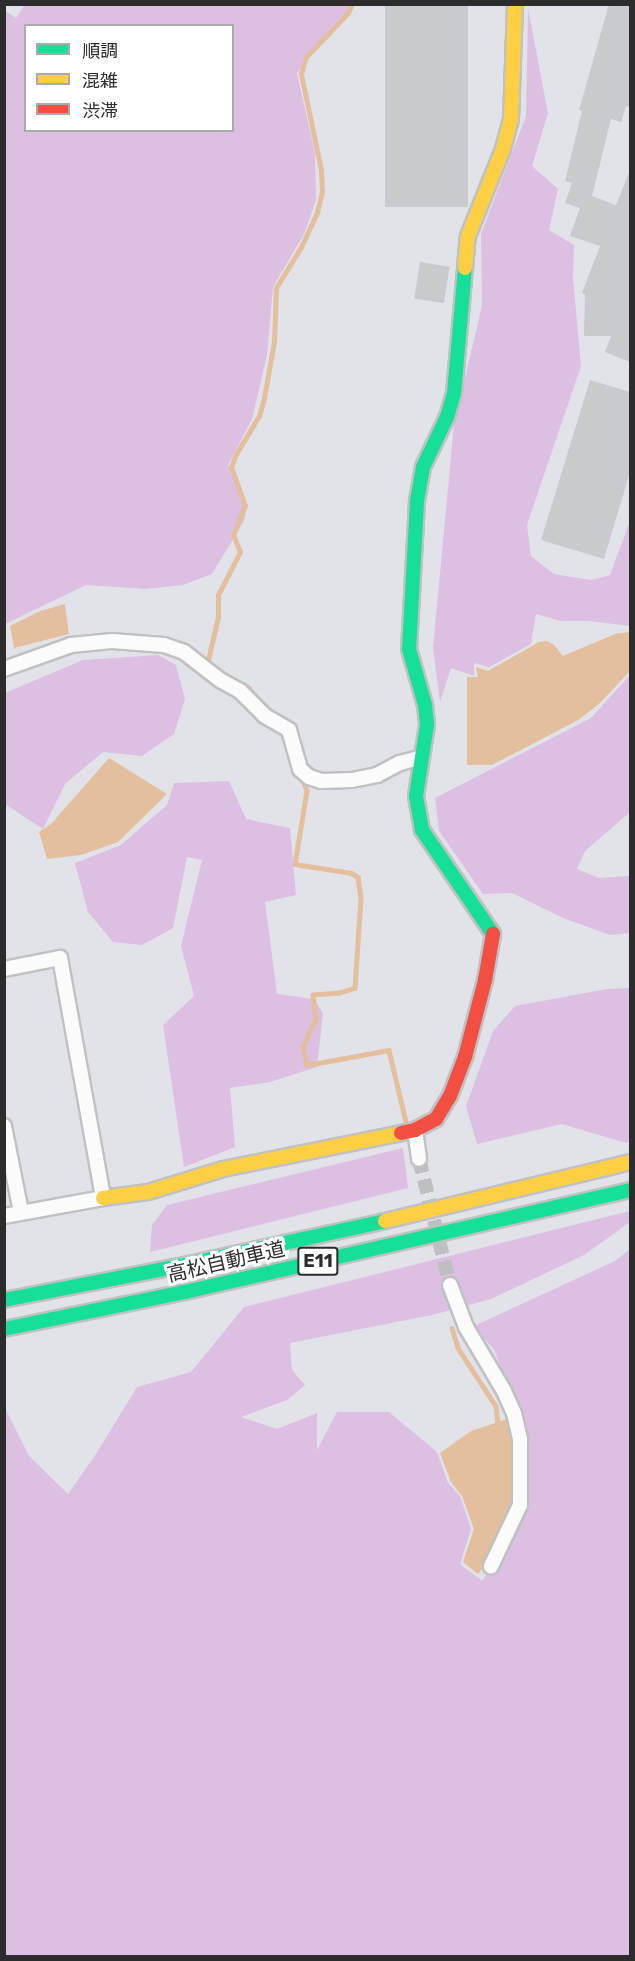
<!DOCTYPE html>
<meta charset="utf-8">
<style>
body{margin:0}
#map{position:relative;width:635px;height:1961px;overflow:hidden;background:#e2e3e9;font-family:Rubik,"Noto Sans JP",sans-serif}
div>[style]{position:absolute}
.green>*{inset:0;background:#dcbfe3}
.water>*{inset:0;background:#e4bf9d}
.stream>*{height:4.5px;margin:-2.25px;padding:0 2.25px;transform-origin:2.25px;border-radius:2.25px;background:#e4bf9d}
.building>*{inset:0;background:#c9cace;transform-origin:0 0}
.street-tunnel>*{height:14px;margin-top:-7px;transform-origin:0;background:repeating-linear-gradient(90deg,#bebec3 0 14px,transparent 0 21px)}
.roads{filter:drop-shadow(2px 0 #c0c1c1) drop-shadow(-2px 0 #c0c1c1) drop-shadow(0 2px #c0c1c1) drop-shadow(0 -2px #c0c1c1)}
.street>*{height:14px;margin:-7px;padding:0 7px;transform-origin:7px;border-radius:7px;background:#fbfbfc}
.fast>*{height:14px;margin:-7px;padding:0 7px;transform-origin:7px;border-radius:7px;background:#16e098}
.slow>*{height:14px;margin:-7px;padding:0 7px;transform-origin:7px;border-radius:7px;background:#ffcf43}
.jam>*{height:14px;margin:-7px;padding:0 7px;transform-origin:7px;border-radius:7px;background:#f24e42}
span{translate:-50% -50%;white-space:nowrap;text-align:center;line-height:1.15;-webkit-text-stroke:6px #fff;paint-order:stroke}
.shield-label span{padding:2px 4px;background:#fff;border:2px solid;border-radius:4px;-webkit-text-stroke-width:0}
.shield-label{font-size:18px;color:#2c2c2c;font-weight:700}
.street-label{font-size:20px;color:#2c2c2c}
.frame{position:absolute;inset:0;border:6px solid #2c2c2c;pointer-events:none}
.legend{position:absolute;left:24px;top:24px;width:210px;height:108px;box-sizing:border-box;background:#fff;border:2px solid #ababab;margin:0;padding:8px 10px;list-style:none;font-size:18px;color:#2c2c2c}
.legend li{display:flex;align-items:center;gap:12px;height:30px}
.legend b{width:30px;border:2px solid #ababab}
</style>
<div id="map">
<div class="green">
<div style="clip-path:polygon(evenodd,25px 4px,350px 5px,343px 21px,322px 41px,297px 73px,315px 153px,316px 200px,304px 234px,273px 287px,267px 355px,252px 419px,228px 465px,247px 505px,244px 521px,212px 574px,183px 585px,146px 589px,86px 585px,5px 624px,4px 10px,16px 18px,25px 4px,26px 26px,232px 26px,232px 130px,26px 130px,26px 26px)"></div>
<div style="clip-path:polygon(528px 9px,548px 113px,532px 166px,558px 189px,549px 230px,574px 245px,573px 278px,581px 366px,527px 525px,531px 556px,554px 574px,591px 580px,610px 575px,630px 521px,630px 626px,589px 621px,561px 621px,536px 614px,531px 644px,489px 667px,474px 663px,474px 676px,451px 668px,440px 702px,433px 648px,454px 424px,482px 306px,481px 234px,526px 116px)"></div>
<div style="clip-path:polygon(158px 655px,176px 665px,185px 699px,174px 734px,142px 756px,103px 752px,65px 784px,43px 829px,5px 804px,5px 693px,83px 660px)"></div>
<div style="clip-path:polygon(630px 675px,630px 812px,585px 851px,577px 869px,599px 878px,630px 876px,630px 933px,610px 935px,563px 918px,512px 893px,483px 894px,439px 831px,435px 798px,591px 718px)"></div>
<div style="clip-path:polygon(229px 781px,246px 819px,290px 828px,296px 895px,265px 902px,277px 994px,314px 999px,323px 1013px,317px 1067px,270px 1082px,230px 1088px,235px 1147px,184px 1167px,163px 1025px,194px 996px,181px 946px,202px 860px,187px 857px,173px 928px,142px 945px,113px 942px,88px 912px,75px 863px,121px 845px,167px 805px,174px 783px)"></div>
<div style="clip-path:polygon(630px 988px,630px 1141px,626px 1143px,562px 1124px,477px 1144px,466px 1106px,493px 1031px,515px 1006px,607px 989px)"></div>
<div style="clip-path:polygon(403px 1148px,408px 1188px,150px 1252px,152px 1225px,167px 1205px)"></div>
<div style="clip-path:polygon(630px 1211px,630px 1222px,584px 1255px,491px 1299px,432px 1315px,290px 1343px,292px 1370px,305px 1385px,287px 1400px,241px 1417px,277px 1429px,317px 1413px,317px 1450px,337px 1412px,389px 1412px,437px 1452px,448px 1483px,460px 1496px,471px 1529px,460px 1564px,482px 1581px,506px 1547px,523px 1437px,495px 1351px,474px 1326px,615px 1261px,630px 1249px,630px 1956px,5px 1956px,4px 1406px,29px 1456px,68px 1494px,96px 1454px,137px 1387px,191px 1372px,244px 1307px)"></div>
</div>
<div class="water">
<div style="clip-path:polygon(65px 604px,69px 634px,14px 648px,10px 626px,40px 611px)"></div>
<div style="clip-path:polygon(630px 632px,630px 671px,601px 702px,580px 719px,492px 765px,467px 765px,467px 677px,478px 677px,476px 667px,488px 671px,539px 642px,547px 641px,554px 645px,563px 656px,615px 634px)"></div>
<div style="clip-path:polygon(109px 758px,167px 794px,118px 842px,81px 855px,47px 859px,39px 832px,51px 824px)"></div>
<div style="clip-path:polygon(510px 1418px,518px 1460px,517px 1503px,496px 1551px,478px 1574px,463px 1562px,474px 1529px,462px 1496px,451px 1482px,440px 1453px,471px 1431px)"></div>
</div>
<div class="stream">
<div style="left:207px;top:664px;width:48px;rotate:-76.8deg"></div>
<div style="left:218px;top:617px;width:22px;rotate:-90deg"></div>
<div style="left:218px;top:595px;width:48px;rotate:-62.9deg"></div>
<div style="left:240px;top:552px;width:18px;rotate:-112deg"></div>
<div style="left:233px;top:535px;width:31px;rotate:-68deg"></div>
<div style="left:245px;top:506px;width:41px;rotate:-109.7deg"></div>
<div style="left:231px;top:467px;width:14px;rotate:-69deg"></div>
<div style="left:236px;top:454px;width:44px;rotate:-58.8deg"></div>
<div style="left:259px;top:416px;width:19px;rotate:-74deg"></div>
<div style="left:264px;top:398px;width:57px;rotate:-79.9deg"></div>
<div style="left:274px;top:342px;width:54px;rotate:-87.9deg"></div>
<div style="left:276px;top:288px;width:48px;rotate:-58.6deg"></div>
<div style="left:301px;top:247px;width:38px;rotate:-65deg"></div>
<div style="left:317px;top:212px;width:21px;rotate:-76deg"></div>
<div style="left:322px;top:192px;width:22px;rotate:-93deg"></div>
<div style="left:321px;top:170px;width:98px;rotate:-101.8deg"></div>
<div style="left:301px;top:74px;width:18px;rotate:-74deg"></div>
<div style="left:306px;top:57px;width:61px;rotate:-46.3deg"></div>
<div style="left:348px;top:13px;width:10px;rotate:-66deg"></div>
<div style="left:217px;top:670px;width:37px;rotate:29deg"></div>
<div style="left:249px;top:688px;width:27px;rotate:51deg"></div>
<div style="left:266px;top:709px;width:19px;rotate:28deg"></div>
<div style="left:283px;top:718px;width:7px;rotate:63deg"></div>
<div style="left:302px;top:777px;width:15px;rotate:70deg"></div>
<div style="left:307px;top:791px;width:74px;rotate:99.3deg"></div>
<div style="left:295px;top:864px;width:57px;rotate:9.1deg"></div>
<div style="left:351px;top:873px;width:8px;rotate:30deg"></div>
<div style="left:358px;top:877px;width:21px;rotate:82deg"></div>
<div style="left:361px;top:898px;width:90px;rotate:93.8deg"></div>
<div style="left:355px;top:988px;width:16px;rotate:162deg"></div>
<div style="left:340px;top:993px;width:27px;rotate:176deg"></div>
<div style="left:313px;top:995px;width:24px;rotate:83deg"></div>
<div style="left:316px;top:1019px;width:31px;rotate:115deg"></div>
<div style="left:303px;top:1047px;width:18px;rotate:77deg"></div>
<div style="left:307px;top:1065px;width:83px;rotate:-10.4deg"></div>
<div style="left:389px;top:1050px;width:74px;rotate:76.7deg"></div>
<div style="left:452px;top:1328px;width:21px;rotate:73deg"></div>
<div style="left:458px;top:1348px;width:69px;rotate:56.8deg"></div>
<div style="left:496px;top:1406px;width:18px;rotate:84deg"></div>
</div>
<div class="building">
<div style="left:385px;top:4px;width:83px;height:203px"></div>
<div style="clip-path:polygon(609px 4px,630px 4px,630px 107px,626px 106px,621px 122px,611px 119px,592px 196px,616px 205px,630px 170px,630px 362px,605px 352px,611px 336px,584px 336px,585px 294px,582px 293px,600px 246px,570px 236px,580px 208px,565px 203px,572px 183px,565px 181px,582px 111px,579px 110px)"></div>
<div style="left:420px;top:262px;width:30px;height:37px;rotate:9deg"></div>
<div style="clip-path:polygon(590px 380px,630px 392px,630px 472px,604px 559px,541px 540px)"></div>
</div>
<div class="street-tunnel">
<div style="left:419px;top:1159px;width:130px;rotate:76.2deg"></div>
</div>
<div class="roads">
<div class="street">
<div style="left:4px;top:669px;width:71px;rotate:-19.7deg"></div>
<div style="left:71px;top:645px;width:41px;rotate:-5.6deg"></div>
<div style="left:112px;top:641px;width:52px;rotate:4.4deg"></div>
<div style="left:164px;top:645px;width:21px;rotate:19deg"></div>
<div style="left:184px;top:652px;width:46px;rotate:37.9deg"></div>
<div style="left:220px;top:680px;width:23px;rotate:29deg"></div>
<div style="left:240px;top:691px;width:35px;rotate:45deg"></div>
<div style="left:265px;top:716px;width:28px;rotate:30deg"></div>
<div style="left:289px;top:730px;width:41px;rotate:74.2deg"></div>
<div style="left:300px;top:769px;width:12px;rotate:42deg"></div>
<div style="left:309px;top:777px;width:13px;rotate:18deg"></div>
<div style="left:321px;top:781px;width:31px;rotate:-2deg"></div>
<div style="left:352px;top:780px;width:25px;rotate:-11deg"></div>
<div style="left:377px;top:775px;width:26px;rotate:-28deg"></div>
<div style="left:400px;top:763px;width:23px;rotate:-15deg"></div>
<div style="left:4px;top:969px;width:57px;rotate:-11.1deg"></div>
<div style="left:60px;top:958px;width:244px;rotate:79.8deg"></div>
<div style="left:103px;top:1198px;width:101px;rotate:169.7deg"></div>
<div style="left:4px;top:1126px;width:88px;rotate:78.8deg"></div>
<div style="left:415px;top:1130px;width:29px;rotate:82deg"></div>
<div style="left:450px;top:1285px;width:45px;rotate:69.1deg"></div>
<div style="left:466px;top:1327px;width:74px;rotate:59.3deg"></div>
<div style="left:504px;top:1391px;width:24px;rotate:66deg"></div>
<div style="left:514px;top:1413px;width:28px;rotate:77deg"></div>
<div style="left:520px;top:1440px;width:65px;rotate:90deg"></div>
<div style="left:520px;top:1505px;width:68px;rotate:115.4deg"></div>
</div>
<div class="fast">
<div style="left:465px;top:268px;width:125px;rotate:95deg"></div>
<div style="left:454px;top:393px;width:25px;rotate:106deg"></div>
<div style="left:447px;top:417px;width:55px;rotate:115.6deg"></div>
<div style="left:423px;top:467px;width:36px;rotate:100deg"></div>
<div style="left:417px;top:502px;width:147px;rotate:93.1deg"></div>
<div style="left:409px;top:649px;width:58px;rotate:74.1deg"></div>
<div style="left:425px;top:705px;width:20px;rotate:84deg"></div>
<div style="left:427px;top:725px;width:72px;rotate:98.8deg"></div>
<div style="left:416px;top:796px;width:35px;rotate:80deg"></div>
<div style="left:422px;top:830px;width:126px;rotate:55.7deg"></div>
<div style="left:4px;top:1300px;width:178px;rotate:-11deg"></div>
<div style="left:179px;top:1266px;width:211px;rotate:-12.3deg"></div>
<div style="left:4px;top:1329px;width:185px;rotate:-11.6deg"></div>
<div style="left:185px;top:1292px;width:457px;rotate:-12.9deg"></div>
</div>
<div class="slow">
<div style="left:465px;top:268px;width:32px;rotate:-85deg"></div>
<div style="left:468px;top:236px;width:94px;rotate:-68.1deg"></div>
<div style="left:503px;top:149px;width:31px;rotate:-75deg"></div>
<div style="left:511px;top:119px;width:115px;rotate:-88deg"></div>
<div style="left:103px;top:1198px;width:45px;rotate:-7.6deg"></div>
<div style="left:148px;top:1192px;width:78px;rotate:-17deg"></div>
<div style="left:223px;top:1169px;width:182px;rotate:-11.4deg"></div>
<div style="left:385px;top:1221px;width:252px;rotate:-13.5deg"></div>
</div>
<div class="jam">
<div style="left:401px;top:1133px;width:14px;rotate:-12deg"></div>
<div style="left:415px;top:1130px;width:24px;rotate:-28deg"></div>
<div style="left:436px;top:1119px;width:27px;rotate:-59deg"></div>
<div style="left:450px;top:1096px;width:42px;rotate:-69deg"></div>
<div style="left:465px;top:1057px;width:80px;rotate:-75.4deg"></div>
<div style="left:485px;top:980px;width:47px;rotate:-80.1deg"></div>
</div>
</div>
<div class="shield-label">
<span style="left:318px;top:1261px">E11</span>
</div>
<div class="street-label">
<span style="left:226px;top:1262px;rotate:-13deg">高松自動車道</span>
</div>
<div class="frame"></div>
<ul class="legend">
<li><b style="height:8px;background:#16e098"></b>順調</li>
<li><b style="height:8px;background:#ffcf43"></b>混雑</li>
<li><b style="height:8px;background:#f24e42"></b>渋滞</li>
</ul>
</div>
